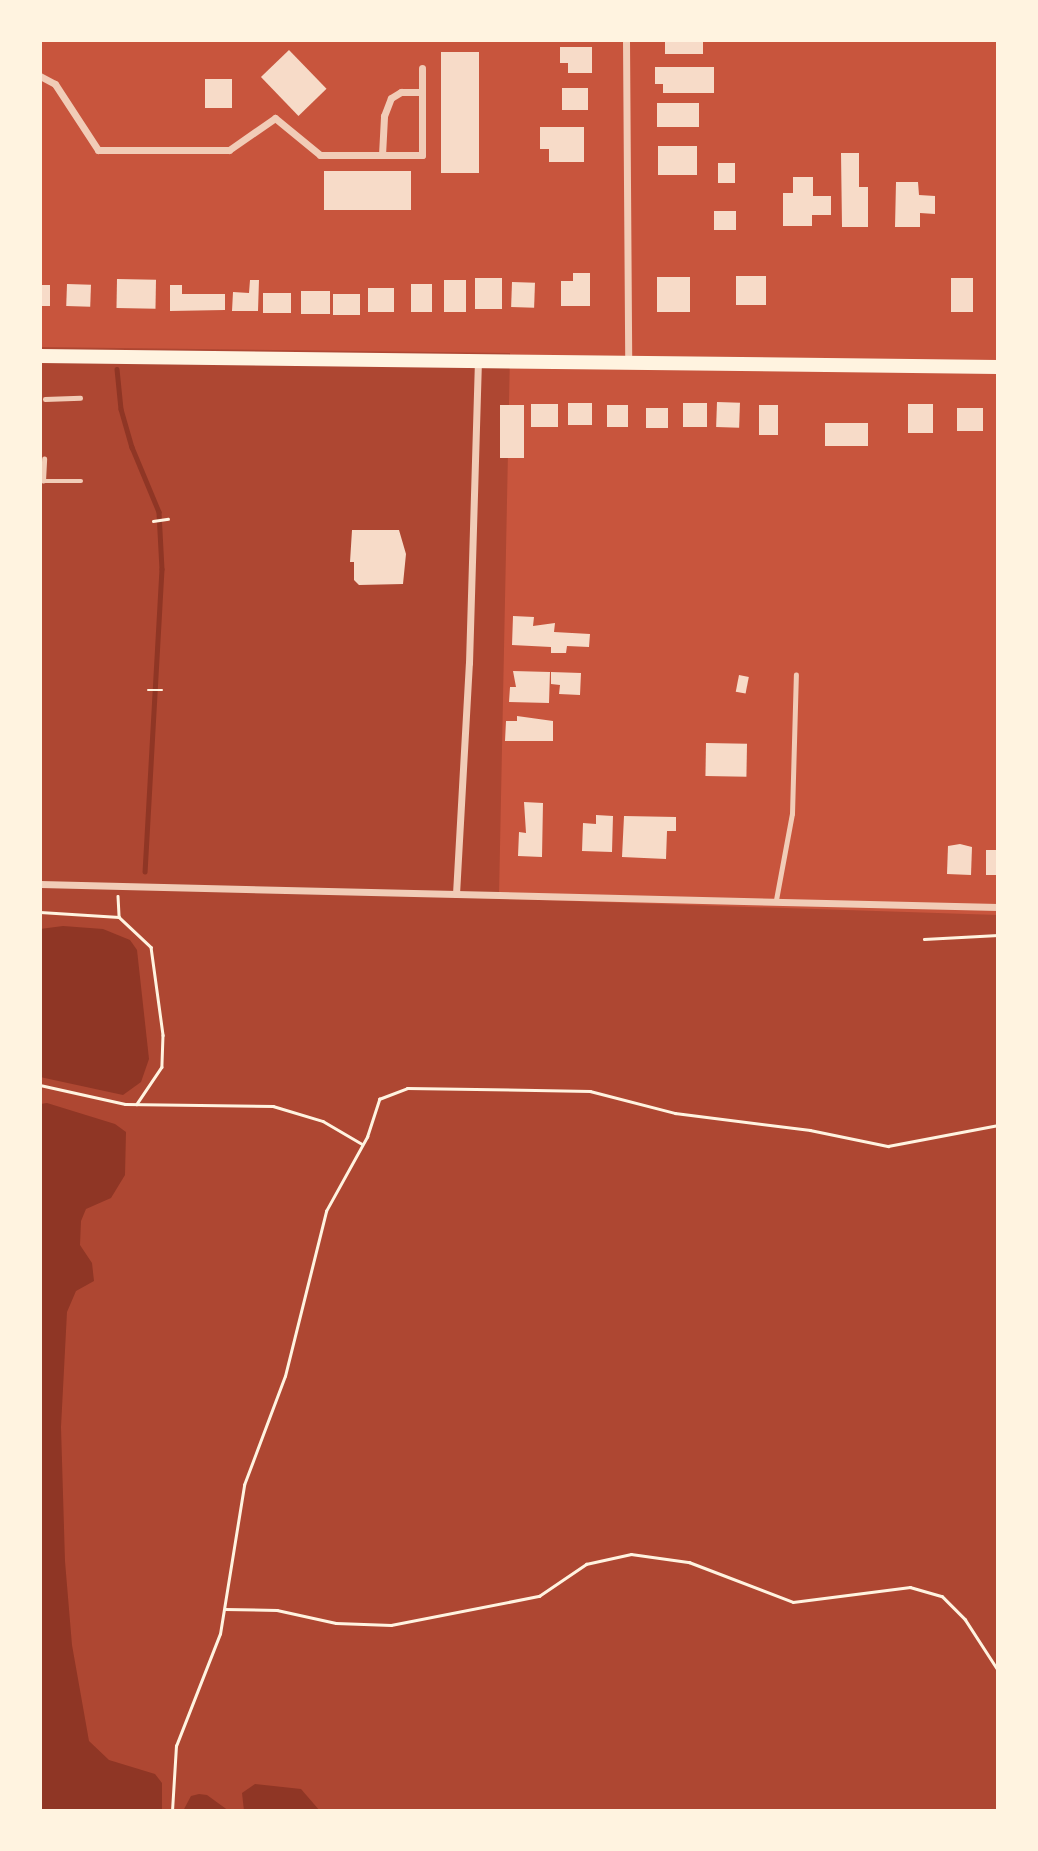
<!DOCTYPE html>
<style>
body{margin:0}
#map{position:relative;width:1038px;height:1851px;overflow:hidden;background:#c8553d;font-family:Manrope,sans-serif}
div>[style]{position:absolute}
.green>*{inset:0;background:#ae4732}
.water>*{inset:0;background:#8f3625}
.stream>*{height:4.5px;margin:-2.25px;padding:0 2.25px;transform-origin:2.25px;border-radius:2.25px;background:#8f3625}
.building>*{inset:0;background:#f7dbc8;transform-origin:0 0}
.path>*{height:2.5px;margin:-1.25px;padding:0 1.25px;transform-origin:1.25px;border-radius:1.25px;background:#fff3e0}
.service>*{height:4.5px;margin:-2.25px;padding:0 2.25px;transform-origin:2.25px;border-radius:2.25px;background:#f1ccb7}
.minor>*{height:7px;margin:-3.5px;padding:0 3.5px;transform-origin:3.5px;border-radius:3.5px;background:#f1ccb7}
.primary>*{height:14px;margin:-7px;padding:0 7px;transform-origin:7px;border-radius:7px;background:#fff3e0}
span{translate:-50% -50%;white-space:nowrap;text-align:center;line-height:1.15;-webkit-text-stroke:5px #fff3e0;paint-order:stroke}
.frame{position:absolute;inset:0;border:42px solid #fff3e0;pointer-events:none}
</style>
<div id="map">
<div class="green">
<div style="clip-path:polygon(40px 347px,510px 353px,499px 897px,135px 887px,998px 915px,998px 1811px,40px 1811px)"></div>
</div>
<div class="water">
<div style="clip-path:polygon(63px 926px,103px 929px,130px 940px,137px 950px,149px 1059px,141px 1082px,123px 1095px,40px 1077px,40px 929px)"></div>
<div style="clip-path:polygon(47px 1103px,115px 1124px,126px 1132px,125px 1175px,111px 1198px,86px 1209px,81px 1221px,80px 1245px,92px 1263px,94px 1281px,76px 1291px,67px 1312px,61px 1427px,65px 1561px,72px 1645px,89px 1741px,109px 1760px,155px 1774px,162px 1783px,162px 1811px,40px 1811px,40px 1104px)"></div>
<div style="clip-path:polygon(255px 1784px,301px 1789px,320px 1811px,244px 1811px,242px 1793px)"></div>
<div style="clip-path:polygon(199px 1794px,207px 1795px,229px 1811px,183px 1811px,191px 1796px)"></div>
</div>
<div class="stream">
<div style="left:117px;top:369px;width:40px;rotate:84.3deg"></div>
<div style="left:121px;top:409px;width:40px;rotate:74deg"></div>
<div style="left:132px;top:447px;width:70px;rotate:67.4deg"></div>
<div style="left:159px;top:512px;width:57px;rotate:87deg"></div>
<div style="left:162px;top:569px;width:303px;rotate:93.2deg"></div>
</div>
<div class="building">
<div style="left:665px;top:40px;width:38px;height:14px"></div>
<div style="clip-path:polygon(560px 47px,592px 47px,592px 73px,568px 73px,568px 63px,560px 63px)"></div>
<div style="left:289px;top:50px;width:54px;height:39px;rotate:46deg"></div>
<div style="left:441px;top:52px;width:38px;height:121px"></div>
<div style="clip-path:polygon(655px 67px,714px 67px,714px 93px,663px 93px,663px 84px,655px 84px)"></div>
<div style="left:205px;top:79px;width:27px;height:29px"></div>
<div style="left:562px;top:88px;width:26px;height:22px"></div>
<div style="left:657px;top:103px;width:42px;height:24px"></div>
<div style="clip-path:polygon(540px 127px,584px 127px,584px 162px,549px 162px,549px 149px,540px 149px)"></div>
<div style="left:658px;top:146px;width:39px;height:29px"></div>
<div style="clip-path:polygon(841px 153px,859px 153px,859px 187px,868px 187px,868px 227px,842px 227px)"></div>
<div style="left:718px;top:163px;width:17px;height:20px"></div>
<div style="left:324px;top:171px;width:87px;height:39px"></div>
<div style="clip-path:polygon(793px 177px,813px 177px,813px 196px,831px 196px,831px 215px,812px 215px,812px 226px,783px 226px,783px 193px,793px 193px)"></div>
<div style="clip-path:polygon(896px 182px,918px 182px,919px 195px,935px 196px,935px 214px,920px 213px,920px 227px,895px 227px)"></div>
<div style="left:714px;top:211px;width:22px;height:19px"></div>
<div style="clip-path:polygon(573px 273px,590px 273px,590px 306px,561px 306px,561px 281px,573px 281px)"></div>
<div style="left:736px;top:276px;width:30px;height:29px"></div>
<div style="left:657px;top:277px;width:33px;height:35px"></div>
<div style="left:475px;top:278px;width:27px;height:31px"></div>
<div style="left:951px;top:278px;width:22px;height:34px"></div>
<div style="left:117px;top:279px;width:39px;height:29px;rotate:1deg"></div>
<div style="clip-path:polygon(250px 280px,259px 280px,258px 311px,232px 311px,233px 292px,249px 293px)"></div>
<div style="left:444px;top:280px;width:22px;height:32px"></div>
<div style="left:512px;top:282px;width:23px;height:25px;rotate:2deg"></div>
<div style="left:67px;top:284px;width:24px;height:22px;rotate:2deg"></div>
<div style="left:411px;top:284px;width:21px;height:28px"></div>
<div style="left:40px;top:285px;width:10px;height:21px"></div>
<div style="clip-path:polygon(170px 285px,182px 285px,182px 294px,225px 294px,225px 310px,170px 311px)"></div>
<div style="left:368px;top:288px;width:26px;height:24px"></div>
<div style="left:301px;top:291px;width:29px;height:23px"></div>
<div style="left:263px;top:293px;width:28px;height:20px"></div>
<div style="left:333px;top:294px;width:27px;height:21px"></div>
<div style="left:717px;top:402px;width:23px;height:25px;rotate:2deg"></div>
<div style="left:568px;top:403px;width:24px;height:22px"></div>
<div style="left:683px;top:403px;width:24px;height:24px"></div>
<div style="left:531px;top:404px;width:27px;height:23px"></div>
<div style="left:908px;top:404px;width:25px;height:29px"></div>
<div style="left:500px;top:405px;width:24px;height:53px"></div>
<div style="left:607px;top:405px;width:21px;height:22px"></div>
<div style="left:759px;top:405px;width:19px;height:30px"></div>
<div style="left:646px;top:408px;width:22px;height:20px"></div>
<div style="left:957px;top:408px;width:26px;height:23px"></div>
<div style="left:825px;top:423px;width:43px;height:23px"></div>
<div style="clip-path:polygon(352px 530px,399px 530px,406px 554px,403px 584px,359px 585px,354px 580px,354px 562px,350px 562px)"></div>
<div style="clip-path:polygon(513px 616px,534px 617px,533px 626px,555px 623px,554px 632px,590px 634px,589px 647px,567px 646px,566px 653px,551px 653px,551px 647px,512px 645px)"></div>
<div style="clip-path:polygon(513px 671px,550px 672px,549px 703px,509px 702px,510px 687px,516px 687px)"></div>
<div style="clip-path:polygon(551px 672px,581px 673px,580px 695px,559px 694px,560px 685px,551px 684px)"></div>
<div style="left:739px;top:675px;width:10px;height:17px;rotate:11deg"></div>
<div style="clip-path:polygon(517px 716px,553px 721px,553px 741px,505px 741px,506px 721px,517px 721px)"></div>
<div style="left:706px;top:743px;width:41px;height:33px;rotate:1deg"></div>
<div style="clip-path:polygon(524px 802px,543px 803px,542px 857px,518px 856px,519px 832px,526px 833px)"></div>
<div style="clip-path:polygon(596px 815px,613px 816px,612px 852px,582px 851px,583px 823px,596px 824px)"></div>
<div style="clip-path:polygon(624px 816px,676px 817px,676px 831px,667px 831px,666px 859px,622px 857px)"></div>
<div style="clip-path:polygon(960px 844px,972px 847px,971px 875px,947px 874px,948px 846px)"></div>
<div style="left:986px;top:850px;width:12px;height:25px"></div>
</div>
<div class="path">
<div style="left:153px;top:521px;width:15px;rotate:-8deg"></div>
<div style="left:148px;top:690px;width:14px"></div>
<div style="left:118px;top:896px;width:21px;rotate:87deg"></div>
<div style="left:119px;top:917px;width:44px;rotate:43.2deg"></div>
<div style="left:151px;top:947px;width:89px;rotate:82.2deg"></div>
<div style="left:163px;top:1035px;width:32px;rotate:92deg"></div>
<div style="left:162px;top:1067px;width:45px;rotate:124deg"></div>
<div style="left:40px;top:912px;width:79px;rotate:3.6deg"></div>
<div style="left:924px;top:939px;width:74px;rotate:-3.1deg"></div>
<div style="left:40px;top:1085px;width:87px;rotate:12.6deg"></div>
<div style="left:125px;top:1104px;width:148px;rotate:0.8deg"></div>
<div style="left:273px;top:1106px;width:52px;rotate:16.7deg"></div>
<div style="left:323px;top:1121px;width:45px;rotate:30.5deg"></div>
<div style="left:225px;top:1609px;width:52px;rotate:1.1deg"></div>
<div style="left:277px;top:1610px;width:60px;rotate:12.4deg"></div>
<div style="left:336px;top:1623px;width:55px;rotate:2.1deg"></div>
<div style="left:391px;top:1625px;width:151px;rotate:-11.1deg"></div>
<div style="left:539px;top:1596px;width:57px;rotate:-34.2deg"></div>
<div style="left:586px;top:1564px;width:46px;rotate:-12.5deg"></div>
<div style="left:631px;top:1554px;width:59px;rotate:7.9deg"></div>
<div style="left:689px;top:1562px;width:111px;rotate:21deg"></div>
<div style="left:793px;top:1602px;width:118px;rotate:-7.3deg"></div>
<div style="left:910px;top:1587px;width:33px;rotate:16deg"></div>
<div style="left:942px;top:1596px;width:33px;rotate:45deg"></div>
<div style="left:965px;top:1619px;width:61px;rotate:57.1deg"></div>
<div style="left:172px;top:1811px;width:65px;rotate:-86.5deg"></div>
<div style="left:176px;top:1746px;width:120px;rotate:-68.6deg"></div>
<div style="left:220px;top:1634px;width:151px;rotate:-80.8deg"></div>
<div style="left:244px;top:1485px;width:116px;rotate:-69.4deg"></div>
<div style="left:285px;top:1376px;width:170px;rotate:-76deg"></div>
<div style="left:326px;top:1211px;width:85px;rotate:-61deg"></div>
<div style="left:367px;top:1137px;width:40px;rotate:-72deg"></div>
<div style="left:379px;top:1099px;width:30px;rotate:-21deg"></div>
<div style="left:407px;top:1088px;width:183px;rotate:0.9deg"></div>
<div style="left:590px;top:1091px;width:88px;rotate:14.5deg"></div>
<div style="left:675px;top:1113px;width:136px;rotate:7.2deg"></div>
<div style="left:810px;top:1130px;width:80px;rotate:11.6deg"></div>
<div style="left:888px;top:1146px;width:112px;rotate:-10.8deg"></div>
</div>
<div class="service">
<div style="left:45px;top:399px;width:35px;rotate:-2deg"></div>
<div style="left:40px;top:481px;width:41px"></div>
<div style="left:43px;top:481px;width:22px;rotate:-87deg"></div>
<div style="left:776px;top:900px;width:87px;rotate:-79.5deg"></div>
<div style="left:792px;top:814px;width:139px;rotate:-88.4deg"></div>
</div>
<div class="minor">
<div style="left:626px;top:40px;width:322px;rotate:89.6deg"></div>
<div style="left:40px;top:76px;width:17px;rotate:28deg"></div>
<div style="left:55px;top:84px;width:79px;rotate:56.9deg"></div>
<div style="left:98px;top:150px;width:131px"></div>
<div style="left:229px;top:150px;width:56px;rotate:-34.8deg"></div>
<div style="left:275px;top:118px;width:58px;rotate:39.4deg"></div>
<div style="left:320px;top:155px;width:102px"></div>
<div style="left:422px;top:155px;width:87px;rotate:-90deg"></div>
<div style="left:382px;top:155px;width:39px;rotate:-87deg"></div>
<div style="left:384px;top:116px;width:19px;rotate:-69deg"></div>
<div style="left:391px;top:98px;width:12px;rotate:-31deg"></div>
<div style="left:401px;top:92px;width:21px"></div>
<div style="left:40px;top:884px;width:958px;rotate:1.38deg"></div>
<div style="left:456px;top:894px;width:231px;rotate:-86.8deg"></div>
<div style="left:469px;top:663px;width:302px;rotate:-88.3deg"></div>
</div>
<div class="primary">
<div style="left:40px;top:356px;width:958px;rotate:0.66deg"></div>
</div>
<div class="frame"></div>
</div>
